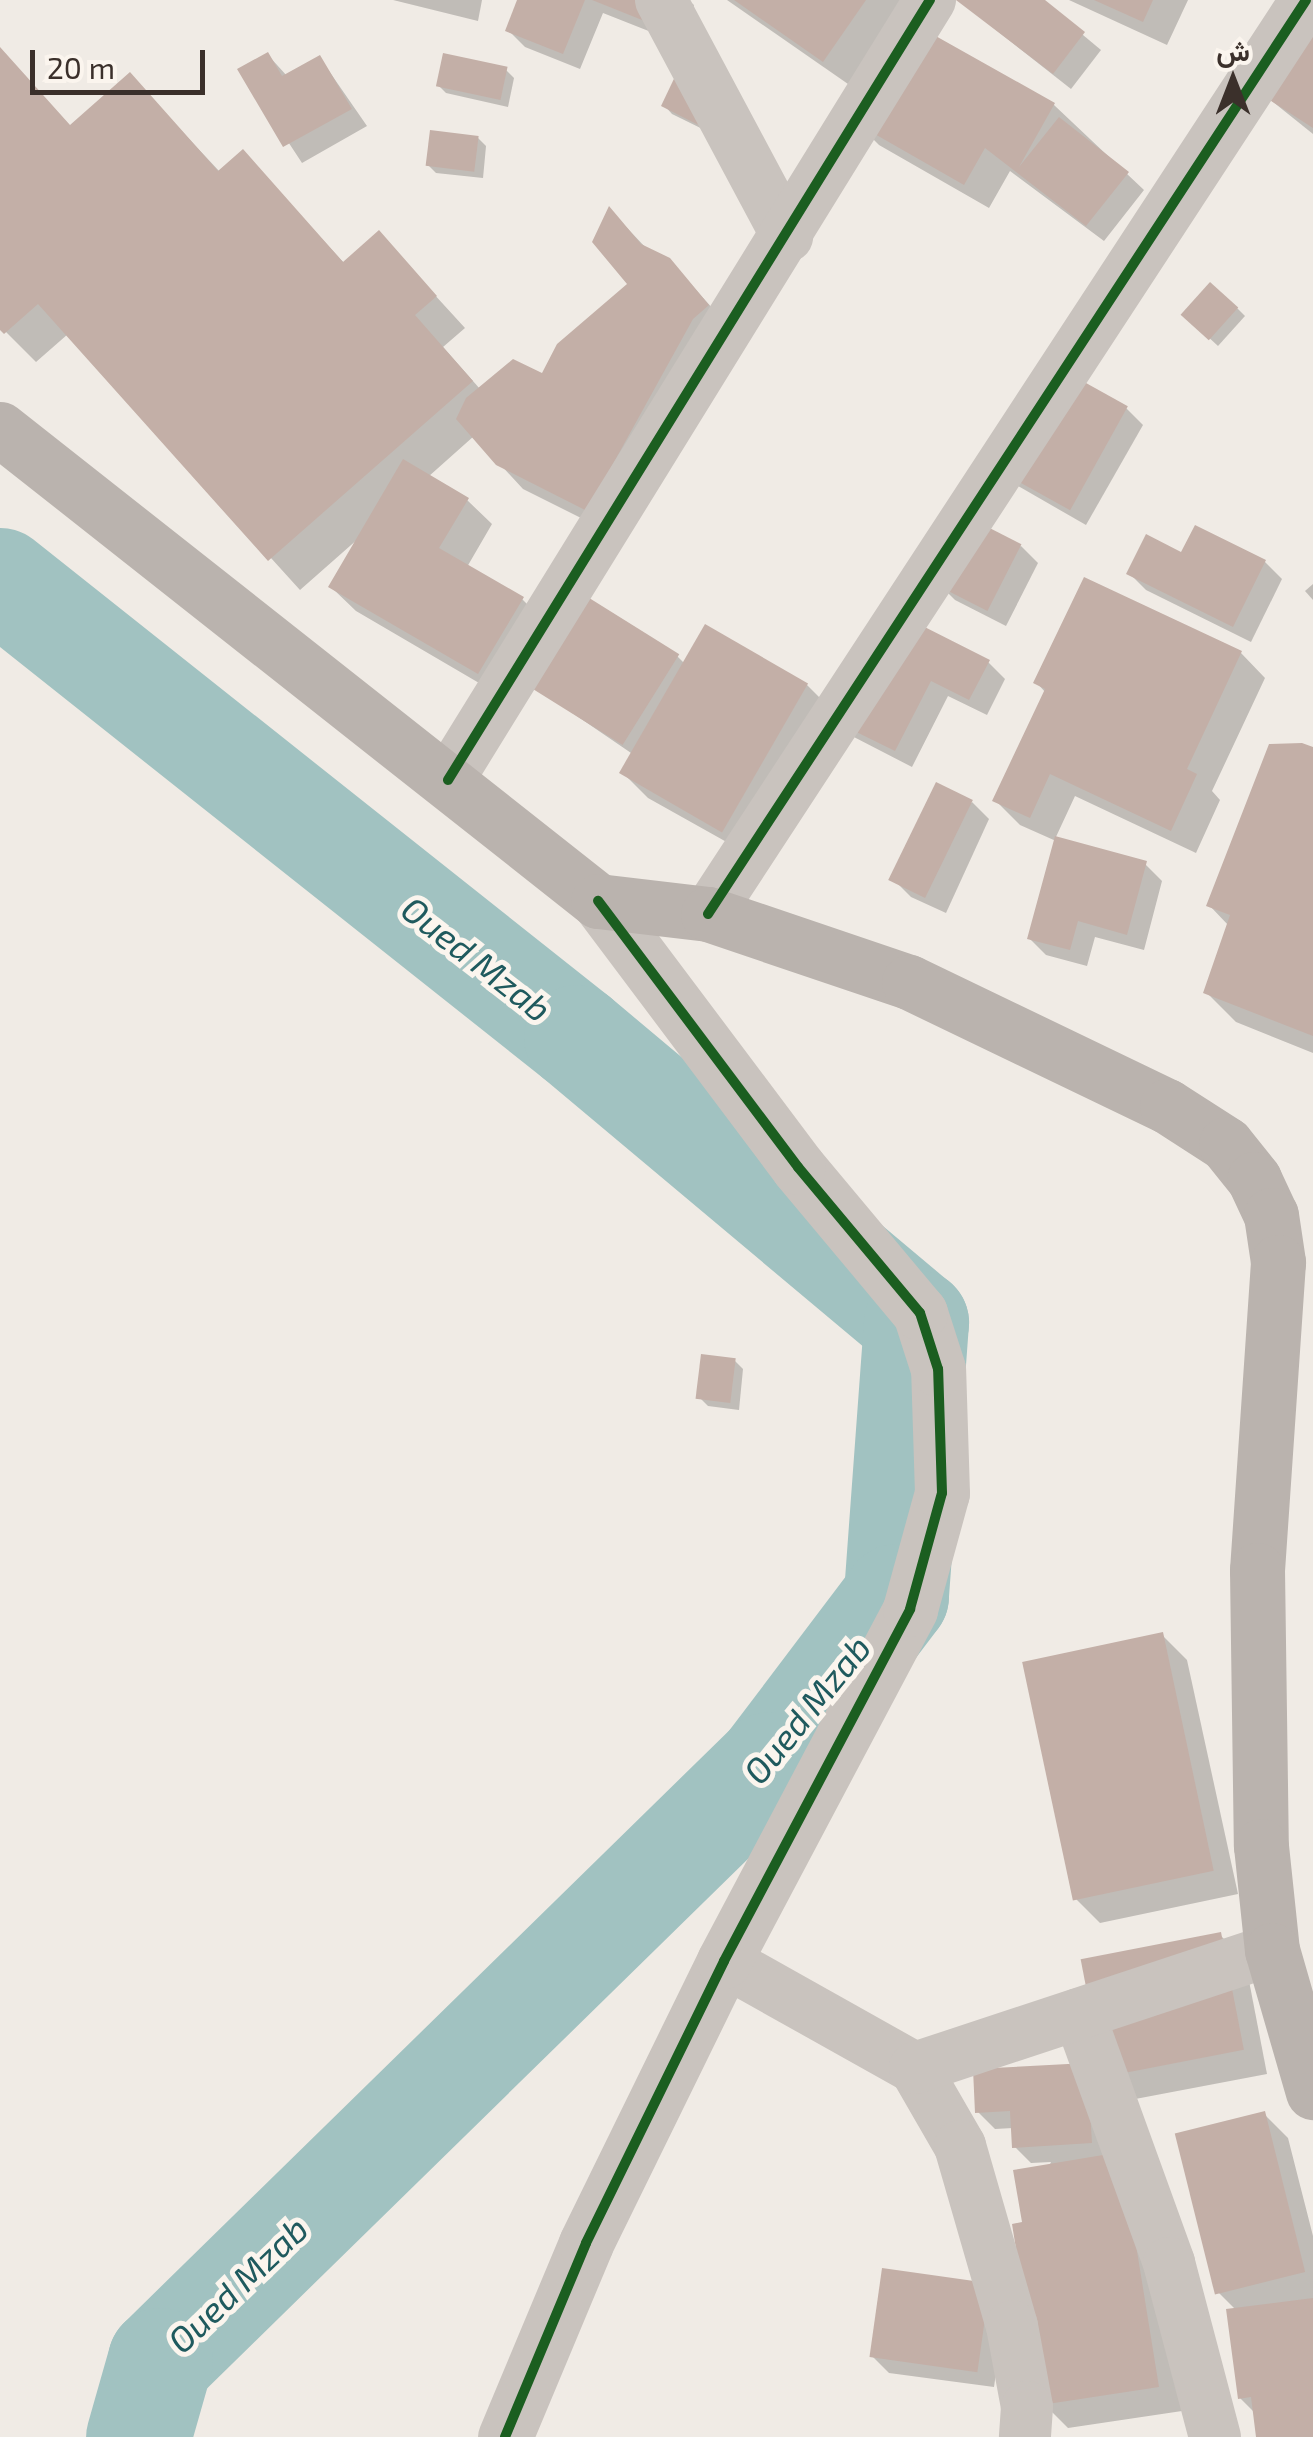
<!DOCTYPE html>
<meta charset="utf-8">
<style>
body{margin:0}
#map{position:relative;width:1313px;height:2437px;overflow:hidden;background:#f0ebe5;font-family:"Exo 2",Vazirmatn,sans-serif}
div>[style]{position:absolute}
.shadow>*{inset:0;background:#0003}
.river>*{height:105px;margin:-52.5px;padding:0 52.5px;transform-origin:52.5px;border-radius:52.5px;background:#a1c2c1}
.building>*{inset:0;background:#c3afa7;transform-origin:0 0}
.minor>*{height:52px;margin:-26px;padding:0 26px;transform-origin:26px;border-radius:26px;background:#c9c3be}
.tertiary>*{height:55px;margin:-27.5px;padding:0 27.5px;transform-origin:27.5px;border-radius:27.5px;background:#c9c3be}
.secondary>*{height:55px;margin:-27.5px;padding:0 27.5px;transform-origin:27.5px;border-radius:27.5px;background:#bab3ae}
.cycleway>*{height:10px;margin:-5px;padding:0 5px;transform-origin:5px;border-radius:5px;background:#1b5e20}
span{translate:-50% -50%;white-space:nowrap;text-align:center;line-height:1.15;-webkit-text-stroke:10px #fbf5ee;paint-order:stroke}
.water-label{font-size:35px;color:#1f5a5e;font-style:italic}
.north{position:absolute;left:1183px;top:30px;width:100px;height:100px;-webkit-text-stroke:8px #fbf5ee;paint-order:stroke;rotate:0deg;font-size:28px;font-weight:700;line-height:40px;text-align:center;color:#3b302b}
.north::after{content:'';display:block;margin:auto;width:35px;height:45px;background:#3b302b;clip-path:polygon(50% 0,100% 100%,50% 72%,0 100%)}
.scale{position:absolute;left:30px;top:50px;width:175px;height:45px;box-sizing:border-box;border:5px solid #3b302b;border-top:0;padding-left:12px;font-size:30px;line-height:35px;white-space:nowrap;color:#3b302b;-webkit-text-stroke:8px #fbf5ee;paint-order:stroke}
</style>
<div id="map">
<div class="shadow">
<div style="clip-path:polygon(393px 0,482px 0,478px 21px)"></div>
<div style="clip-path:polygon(520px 0,688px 0,694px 5px,679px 43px,603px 13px,580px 69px,525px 47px,508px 30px)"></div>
<div style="clip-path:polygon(727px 0,907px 0,848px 84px)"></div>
<div style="clip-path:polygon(958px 0,1041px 0,1101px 50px,1071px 89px)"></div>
<div style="clip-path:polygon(1069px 0,1188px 0,1167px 45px)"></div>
<div style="clip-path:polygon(1313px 0,1313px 134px,1257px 89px)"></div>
<div style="clip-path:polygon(0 50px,71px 127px,130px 76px,220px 172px,243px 153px,345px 264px,379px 234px,465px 328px,443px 347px,480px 389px,544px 376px,631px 285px,610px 210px,647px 249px,669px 260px,732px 330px,613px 534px,523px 489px,474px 436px,428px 477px,467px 500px,492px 524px,467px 567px,522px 599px,546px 623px,503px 697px,356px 611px,331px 587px,359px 538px,300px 590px,68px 334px,36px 362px,0 326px)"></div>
<div style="clip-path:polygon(268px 55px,287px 76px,320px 58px,367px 126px,302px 163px,241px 70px)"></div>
<div style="clip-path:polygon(506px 70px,514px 78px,508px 107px,446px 93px,438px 85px)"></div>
<div style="clip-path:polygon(664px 105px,727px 141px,672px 114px)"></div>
<div style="clip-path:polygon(1054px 105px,1144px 190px,1104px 241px,1010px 171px,989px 208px,879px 145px,855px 121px)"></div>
<div style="clip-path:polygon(478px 138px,486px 146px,483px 178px,436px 173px,428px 165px)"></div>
<div style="clip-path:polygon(1237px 308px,1245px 316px,1218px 346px,1192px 322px)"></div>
<div style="clip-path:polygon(1126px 408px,1143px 425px,1086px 525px,1011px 482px)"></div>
<div style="clip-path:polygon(1021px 546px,1038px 563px,1006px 626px,955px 600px,938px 583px)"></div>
<div style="clip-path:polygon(1182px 555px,1265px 562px,1282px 579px,1251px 642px,1146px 590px,1129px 573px)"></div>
<div style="clip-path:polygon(1313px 584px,1313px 600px,1305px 591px)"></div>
<div style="clip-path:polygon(888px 611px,988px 662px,1005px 679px,987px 715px,948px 696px,912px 767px,850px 735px)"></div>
<div style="clip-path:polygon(1241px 653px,1265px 678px,1212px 791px,1220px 800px,1196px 853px,1075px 796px,1055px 839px,1145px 864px,1162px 881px,1144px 950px,1095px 937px,1087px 966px,1046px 955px,1029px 938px,1056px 841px,1020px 825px,995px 800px,1046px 693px,1036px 682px)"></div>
<div style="clip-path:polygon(677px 656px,685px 664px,807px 685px,831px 709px,748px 854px,648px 798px,623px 773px,634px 755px,533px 686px)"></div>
<div style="clip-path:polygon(1313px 750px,1313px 1053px,1236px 1022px,1206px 992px,1229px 926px,1209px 905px)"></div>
<div style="clip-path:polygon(972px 802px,989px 819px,946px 913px,911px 897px,894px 880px)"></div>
<div style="clip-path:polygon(735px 1361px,743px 1369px,739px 1410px,708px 1406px,700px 1398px)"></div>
<div style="clip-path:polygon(1162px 1635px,1187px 1660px,1238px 1894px,1100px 1923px,1075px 1898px)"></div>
<div style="clip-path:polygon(1220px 1935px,1245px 1960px,1267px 2074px,1130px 2100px,1106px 2076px)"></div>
<div style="clip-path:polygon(1103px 2082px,1182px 2411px,1068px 2428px,1044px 2404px,1025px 2224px,1051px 2162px,1031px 2163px,1014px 2146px,1013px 2128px,995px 2129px,978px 2112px)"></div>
<div style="clip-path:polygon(1264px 2114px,1288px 2138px,1313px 2236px,1313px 2437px,1258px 2437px,1255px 2413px,1240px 2398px,1236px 2310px,1219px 2293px)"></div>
<div style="clip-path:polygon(1006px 2302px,994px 2387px,889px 2373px,872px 2356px)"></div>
</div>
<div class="river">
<div style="left:0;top:580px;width:735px;rotate:38.43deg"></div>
<div style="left:576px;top:1037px;width:444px;rotate:40deg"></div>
<div style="left:916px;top:1322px;width:275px;rotate:94.2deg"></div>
<div style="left:896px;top:1596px;width:211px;rotate:127.1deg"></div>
<div style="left:769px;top:1764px;width:852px;rotate:135.62deg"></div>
<div style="left:160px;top:2360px;width:80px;rotate:105.9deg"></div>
</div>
<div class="building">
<div style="clip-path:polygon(517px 0,585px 0,563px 54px,505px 31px)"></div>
<div style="clip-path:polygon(592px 0,673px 0,662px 28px)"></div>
<div style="clip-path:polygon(734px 0,866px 0,823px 62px)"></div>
<div style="clip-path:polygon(956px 0,1045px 0,1085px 32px,1053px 74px)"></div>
<div style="clip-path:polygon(1094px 0,1153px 0,1143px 22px)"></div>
<div style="clip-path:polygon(1313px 0,1313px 128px,1254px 90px)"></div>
<div style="clip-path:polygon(909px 21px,1055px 103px,1019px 167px,1059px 117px,1129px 172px,1086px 226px,985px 148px,964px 185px,852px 121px)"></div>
<div style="clip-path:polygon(0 47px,70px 125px,130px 72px,218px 171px,243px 149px,343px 262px,379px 230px,437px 296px,415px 315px,473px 381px,268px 561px,38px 304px,4px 334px,0 330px)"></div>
<div style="clip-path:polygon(268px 52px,282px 76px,320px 55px,352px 109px,283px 147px,237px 69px)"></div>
<div style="left:443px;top:53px;width:66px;height:34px;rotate:12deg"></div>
<div style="clip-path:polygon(681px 64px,718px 135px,661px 106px)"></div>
<div style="left:430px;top:130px;width:49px;height:36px;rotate:7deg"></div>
<div style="clip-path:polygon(609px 206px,641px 244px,670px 258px,709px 305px,693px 319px,587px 511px,496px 465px,456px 419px,466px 398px,513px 359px,542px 373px,557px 344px,627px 284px,592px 242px)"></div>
<div style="left:1210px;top:282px;width:38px;height:44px;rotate:42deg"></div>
<div style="left:1050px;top:363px;width:89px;height:119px;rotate:29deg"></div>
<div style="clip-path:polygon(403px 459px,469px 498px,439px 548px,524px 597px,478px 674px,328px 587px)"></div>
<div style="left:968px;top:517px;width:60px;height:75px;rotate:27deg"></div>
<div style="clip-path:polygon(1195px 525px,1266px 560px,1233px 627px,1126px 574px,1146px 534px,1181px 552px)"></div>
<div style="clip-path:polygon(1084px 577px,1242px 651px,1187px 769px,1197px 774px,1171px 831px,1050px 774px,1030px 818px,992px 801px,1045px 689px,1033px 683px)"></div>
<div style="left:586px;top:596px;width:110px;height:107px;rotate:32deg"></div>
<div style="clip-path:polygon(887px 608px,990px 660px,969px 700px,931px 681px,895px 751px,830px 719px)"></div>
<div style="left:705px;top:624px;width:119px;height:172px;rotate:30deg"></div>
<div style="clip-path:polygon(1302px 743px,1313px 747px,1313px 1036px,1203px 993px,1230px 915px,1206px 906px,1269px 744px)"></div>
<div style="left:936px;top:782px;width:41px;height:109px;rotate:26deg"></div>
<div style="clip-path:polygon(1055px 836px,1147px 861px,1127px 935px,1078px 921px,1070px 950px,1027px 939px)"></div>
<div style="left:701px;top:1354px;width:35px;height:45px;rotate:7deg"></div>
<div style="left:1163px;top:1632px;width:244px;height:144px;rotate:78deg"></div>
<div style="left:1221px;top:1932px;width:120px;height:143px;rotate:79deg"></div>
<div style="clip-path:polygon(1087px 2063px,1092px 2143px,1012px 2148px,1010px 2111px,975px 2113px,973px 2069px)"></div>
<div style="left:1265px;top:2111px;width:166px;height:93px;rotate:76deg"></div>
<div style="clip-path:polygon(1121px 2152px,1159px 2387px,1041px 2405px,1012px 2224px,1022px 2222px,1013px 2170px)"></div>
<div style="left:882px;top:2268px;width:109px;height:90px;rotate:8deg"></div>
<div style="clip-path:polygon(1313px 2298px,1313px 2437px,1256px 2437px,1251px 2397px,1238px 2399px,1226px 2309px)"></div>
</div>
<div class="minor">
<div style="left:661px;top:0;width:268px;rotate:61.9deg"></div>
<div style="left:448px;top:780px;width:917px;rotate:-58.29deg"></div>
<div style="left:708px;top:914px;width:1092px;rotate:-56.8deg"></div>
<div style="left:724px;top:1961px;width:219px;rotate:29.3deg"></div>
<div style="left:915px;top:2068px;width:90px;rotate:60deg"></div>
<div style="left:960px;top:2146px;width:187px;rotate:73.9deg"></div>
<div style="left:1012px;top:2326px;width:82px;rotate:79.5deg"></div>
<div style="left:1027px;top:2407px;width:30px;rotate:94deg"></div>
<div style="left:1079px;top:2014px;width:265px;rotate:70.1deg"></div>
<div style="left:1169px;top:2263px;width:180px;rotate:75.2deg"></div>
<div style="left:915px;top:2068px;width:376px;rotate:-18.3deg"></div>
</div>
<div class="tertiary">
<div style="left:505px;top:2437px;width:210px;rotate:-67.3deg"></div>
<div style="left:586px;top:2243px;width:314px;rotate:-63.9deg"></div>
<div style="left:724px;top:1961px;width:398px;rotate:-62.1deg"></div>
<div style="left:910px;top:1609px;width:120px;rotate:-74.6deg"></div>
<div style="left:942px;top:1493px;width:124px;rotate:-91.8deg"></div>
<div style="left:938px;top:1369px;width:59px;rotate:-107.8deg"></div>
<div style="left:920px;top:1313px;width:190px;rotate:-129.9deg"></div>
<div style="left:798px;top:1167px;width:333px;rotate:-126.9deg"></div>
</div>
<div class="secondary">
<div style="left:0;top:429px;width:762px;rotate:38.28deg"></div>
<div style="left:598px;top:901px;width:111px;rotate:6.7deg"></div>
<div style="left:708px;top:914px;width:212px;rotate:18.7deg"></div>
<div style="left:909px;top:982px;width:286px;rotate:25.7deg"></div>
<div style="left:1167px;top:1106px;width:70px;rotate:32.8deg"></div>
<div style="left:1226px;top:1144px;width:45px;rotate:51.3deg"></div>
<div style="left:1254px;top:1179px;width:40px;rotate:65deg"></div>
<div style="left:1271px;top:1215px;width:48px;rotate:81.5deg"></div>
<div style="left:1278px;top:1262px;width:309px;rotate:93.9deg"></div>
<div style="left:1257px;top:1570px;width:276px;rotate:89.2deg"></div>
<div style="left:1261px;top:1846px;width:105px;rotate:84deg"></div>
<div style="left:1272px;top:1950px;width:148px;rotate:73.9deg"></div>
</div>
<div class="cycleway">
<div style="left:448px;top:780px;width:917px;rotate:-58.29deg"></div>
<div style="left:708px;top:914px;width:1092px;rotate:-56.8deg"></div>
<div style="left:505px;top:2437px;width:210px;rotate:-67.3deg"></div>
<div style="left:586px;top:2243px;width:314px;rotate:-63.9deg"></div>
<div style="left:724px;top:1961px;width:398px;rotate:-62.1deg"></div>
<div style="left:910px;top:1609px;width:120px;rotate:-74.6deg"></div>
<div style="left:942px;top:1493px;width:124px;rotate:-91.8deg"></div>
<div style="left:938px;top:1369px;width:59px;rotate:-107.8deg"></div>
<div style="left:920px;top:1313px;width:190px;rotate:-129.9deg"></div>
<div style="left:798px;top:1167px;width:333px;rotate:-126.9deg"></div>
</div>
<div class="water-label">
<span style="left:477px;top:958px;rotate:38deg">Oued Mzab</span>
<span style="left:806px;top:1709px;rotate:-51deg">Oued Mzab</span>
<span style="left:237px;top:2284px;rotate:-44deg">Oued Mzab</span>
</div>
<div class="north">ش</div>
<div class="scale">20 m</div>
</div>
